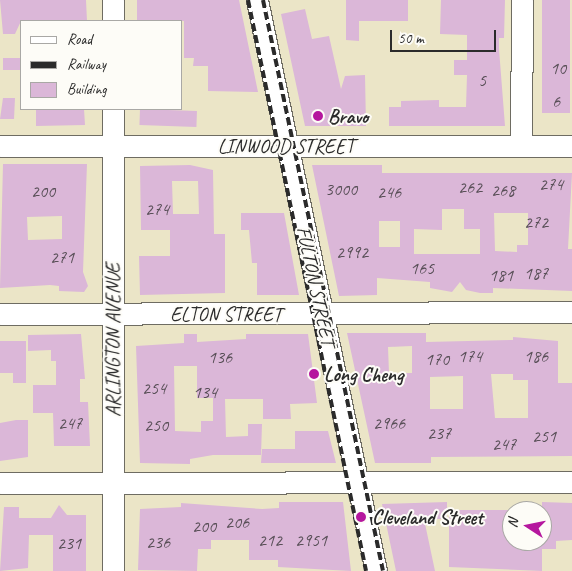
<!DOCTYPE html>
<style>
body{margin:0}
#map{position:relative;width:572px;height:571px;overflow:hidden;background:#ebe5c7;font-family:Caveat,sans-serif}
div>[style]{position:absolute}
.building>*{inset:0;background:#dbb7d8;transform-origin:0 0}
.roads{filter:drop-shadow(1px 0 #6e6c62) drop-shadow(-1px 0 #6e6c62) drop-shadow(0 1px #6e6c62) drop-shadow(0 -1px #6e6c62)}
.minor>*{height:21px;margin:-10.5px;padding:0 10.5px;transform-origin:10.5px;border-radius:10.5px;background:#fff}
.rail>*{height:4px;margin-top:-2px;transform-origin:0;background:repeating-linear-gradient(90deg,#2b2b2b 0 8px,transparent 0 12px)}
.dots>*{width:14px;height:14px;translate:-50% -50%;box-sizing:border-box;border:2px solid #fdfcf7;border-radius:50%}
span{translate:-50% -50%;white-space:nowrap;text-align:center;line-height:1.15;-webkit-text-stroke:4px #fdfcf7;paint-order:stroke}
.number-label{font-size:18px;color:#574e56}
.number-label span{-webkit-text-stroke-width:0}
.poi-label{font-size:20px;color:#2b2b2b;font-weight:700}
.left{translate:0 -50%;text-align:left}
.street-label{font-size:20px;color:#2b2b2b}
.legend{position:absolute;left:20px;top:20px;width:162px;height:90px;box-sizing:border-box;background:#fdfcf7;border:1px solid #a9a8a5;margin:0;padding:6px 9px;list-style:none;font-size:15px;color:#2b2b2b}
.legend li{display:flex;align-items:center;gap:10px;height:25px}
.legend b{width:25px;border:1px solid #a9a8a5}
.north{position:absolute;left:502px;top:501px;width:50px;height:50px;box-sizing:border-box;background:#fdfcf7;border:1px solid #a9a8a5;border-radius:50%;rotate:281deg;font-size:14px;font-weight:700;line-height:20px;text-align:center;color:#2b2b2b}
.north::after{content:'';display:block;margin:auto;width:18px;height:22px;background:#b5179e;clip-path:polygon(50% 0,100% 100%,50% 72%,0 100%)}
.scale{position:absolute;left:390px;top:30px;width:106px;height:22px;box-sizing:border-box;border:2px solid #2b2b2b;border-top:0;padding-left:6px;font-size:15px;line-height:18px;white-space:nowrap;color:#2b2b2b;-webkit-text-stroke:4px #fdfcf7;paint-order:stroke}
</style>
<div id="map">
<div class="building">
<div style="clip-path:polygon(0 0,86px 0,87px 21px,21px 21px,15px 34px,3px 34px)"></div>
<div style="clip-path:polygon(137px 0,239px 0,258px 92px,208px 91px,208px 66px,193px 66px,194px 58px,184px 58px,184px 21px,137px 21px)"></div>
<div style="clip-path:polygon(346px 0,408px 0,408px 21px,359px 21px,359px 41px,346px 40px)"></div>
<div style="clip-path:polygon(441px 0,505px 0,504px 38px,499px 38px,499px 49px,505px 126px,389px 126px,389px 107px,401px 107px,401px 101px,439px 100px,439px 107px,466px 107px,467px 75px,454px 75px,454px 60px,467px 60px,467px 35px,440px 34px)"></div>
<div style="left:542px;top:0;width:28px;height:113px"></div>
<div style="clip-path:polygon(305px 9px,312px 39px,329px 36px,341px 89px,345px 76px,365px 75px,366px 126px,305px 126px,281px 14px)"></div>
<div style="left:3px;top:58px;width:18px;height:12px"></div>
<div style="clip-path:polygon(3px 98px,15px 98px,14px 119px,0 119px)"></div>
<div style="clip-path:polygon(57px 109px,84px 109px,85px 125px,36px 126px,36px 110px)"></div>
<div style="left:140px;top:109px;width:57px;height:16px;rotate:2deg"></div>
<div style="clip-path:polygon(evenodd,3px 164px,87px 164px,83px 272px,88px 286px,84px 292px,59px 291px,59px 286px,50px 285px,0 288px,3px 164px,62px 216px,62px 239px,28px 240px,27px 217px,62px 216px)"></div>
<div style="clip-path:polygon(evenodd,190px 165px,213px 170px,214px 234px,225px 234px,225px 293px,140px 295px,139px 256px,170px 256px,170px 230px,141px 230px,140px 166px,190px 165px,172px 181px,198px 181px,199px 214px,173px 214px,172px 181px)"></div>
<div style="clip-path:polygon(evenodd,312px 165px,382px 165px,382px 173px,572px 173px,568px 249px,572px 249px,572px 291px,493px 288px,493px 293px,480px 293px,466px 290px,460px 282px,452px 292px,430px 288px,430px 282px,377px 278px,377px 295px,339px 296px,312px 165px,442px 209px,464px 209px,464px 229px,480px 229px,480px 254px,414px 254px,414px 229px,442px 230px,442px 209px,312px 165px,494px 213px,528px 213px,528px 245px,517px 245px,517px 252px,495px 251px,494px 213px,312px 165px,379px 221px,400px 221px,400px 247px,379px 247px,379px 221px)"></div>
<div style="clip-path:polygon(241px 213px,284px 213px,299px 295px,257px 295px,257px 263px,252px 263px,249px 230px,241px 230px)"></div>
<div style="clip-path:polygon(evenodd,347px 333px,426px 333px,426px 342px,513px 340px,513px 337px,558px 341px,558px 383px,572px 383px,572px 456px,431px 457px,431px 463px,375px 463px,347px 333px,412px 346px,412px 373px,389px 373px,388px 347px,412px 346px,347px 333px,491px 374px,513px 374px,513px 380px,528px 380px,528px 418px,495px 418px,491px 374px,347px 333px,463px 376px,463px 409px,430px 409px,430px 377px,463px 376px)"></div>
<div style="clip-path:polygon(81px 334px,85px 379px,80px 379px,80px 402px,88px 402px,90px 446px,54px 446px,53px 413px,33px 413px,33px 385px,56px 385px,56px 361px,51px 361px,51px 350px,28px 351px,28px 335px)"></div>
<div style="clip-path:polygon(evenodd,184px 334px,197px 334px,197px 342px,246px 339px,246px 334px,308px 334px,317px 403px,290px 404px,291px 419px,263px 419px,263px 399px,225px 399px,226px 437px,248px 436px,248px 424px,262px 424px,261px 455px,213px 455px,190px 459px,190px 464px,140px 463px,136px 346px,184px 343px,184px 334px,174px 366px,197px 366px,197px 398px,213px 398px,213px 421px,201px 421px,201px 432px,175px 431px,174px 366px)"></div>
<div style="clip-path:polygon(0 341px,26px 341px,26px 383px,13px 383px,13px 373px,0 373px)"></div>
<div style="clip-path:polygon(16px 420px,28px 420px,28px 457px,0 461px,0 423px)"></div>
<div style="clip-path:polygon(295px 431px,328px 431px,336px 463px,261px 463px,262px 449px,295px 449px)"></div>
<div style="clip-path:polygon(279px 502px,343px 502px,351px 571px,278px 567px,278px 560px,249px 560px,249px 540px,211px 540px,211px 549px,198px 549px,197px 571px,138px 570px,140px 509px,181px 507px,181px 503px,262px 509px,279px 508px)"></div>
<div style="clip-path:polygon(447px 502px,447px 519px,424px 519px,435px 571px,396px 571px,382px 504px)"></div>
<div style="clip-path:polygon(542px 502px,572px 503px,572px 540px,556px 541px,556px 549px,542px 549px)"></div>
<div style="clip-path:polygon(59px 505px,67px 515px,86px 515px,86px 571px,53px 571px,53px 535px,29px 535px,28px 568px,0 571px,4px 507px,19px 507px,19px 518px,51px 518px)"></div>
<div style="clip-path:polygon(449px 510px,508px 510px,509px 541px,542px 541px,542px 571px,449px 567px)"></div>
</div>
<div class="roads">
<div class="minor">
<div style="left:257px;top:0;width:583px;rotate:78.23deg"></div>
<div style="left:113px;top:21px;width:21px;rotate:-90deg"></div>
<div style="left:0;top:146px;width:572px"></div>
<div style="left:521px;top:146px;width:146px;rotate:-89.6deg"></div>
<div style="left:0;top:314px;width:572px;rotate:-0.2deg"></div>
<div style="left:0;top:483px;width:572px;rotate:-0.1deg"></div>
<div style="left:113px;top:571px;width:462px;rotate:-90deg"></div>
</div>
</div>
<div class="rail">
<div style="left:248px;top:0;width:583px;rotate:78.32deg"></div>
<div style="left:263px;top:0;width:583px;rotate:78.13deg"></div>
</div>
<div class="dots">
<div style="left:318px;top:116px;background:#b5179e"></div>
<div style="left:314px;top:374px;background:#b5179e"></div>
<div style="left:361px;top:517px;background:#b5179e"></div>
</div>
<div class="number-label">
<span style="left:558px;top:68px">10</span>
<span style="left:482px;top:80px">5</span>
<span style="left:556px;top:101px">6</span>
<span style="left:551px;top:184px">274</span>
<span style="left:470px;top:187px">262</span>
<span style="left:341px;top:189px">3000</span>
<span style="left:503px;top:190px">268</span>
<span style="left:43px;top:191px">200</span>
<span style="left:389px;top:192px">246</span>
<span style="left:157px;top:209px">274</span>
<span style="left:536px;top:222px">272</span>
<span style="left:352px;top:252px">2992</span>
<span style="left:62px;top:257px">271</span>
<span style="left:422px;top:268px">165</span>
<span style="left:536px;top:273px">187</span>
<span style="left:501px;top:275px">181</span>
<span style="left:470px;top:356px">174</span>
<span style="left:536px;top:356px">186</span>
<span style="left:220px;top:357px">136</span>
<span style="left:437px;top:359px">170</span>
<span style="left:154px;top:388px">254</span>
<span style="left:205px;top:392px">134</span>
<span style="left:70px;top:423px">247</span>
<span style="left:389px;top:423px">2966</span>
<span style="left:156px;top:425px">250</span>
<span style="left:439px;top:433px">237</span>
<span style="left:544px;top:436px">251</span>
<span style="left:504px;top:444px">247</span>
<span style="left:237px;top:522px">206</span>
<span style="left:204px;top:526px">200</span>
<span style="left:270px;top:540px">212</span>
<span style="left:311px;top:540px">2951</span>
<span style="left:158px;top:542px">236</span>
<span style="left:69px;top:543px">231</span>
</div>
<div class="poi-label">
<span class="left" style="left:328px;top:116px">Bravo</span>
<span class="left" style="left:324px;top:374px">Long Cheng</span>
<span class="left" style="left:372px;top:517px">Cleveland Street</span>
</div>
<div class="street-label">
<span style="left:286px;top:146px">LINWOOD STREET</span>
<span style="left:316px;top:286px;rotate:78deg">FULTON STREET</span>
<span style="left:226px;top:314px">ELTON STREET</span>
<span style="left:113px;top:340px;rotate:-90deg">ARLINGTON AVENUE</span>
</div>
<ul class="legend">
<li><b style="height:6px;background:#fff"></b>Road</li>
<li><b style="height:6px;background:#2b2b2b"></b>Railway</li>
<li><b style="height:14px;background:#dbb7d8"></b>Building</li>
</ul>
<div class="north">N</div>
<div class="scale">50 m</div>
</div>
